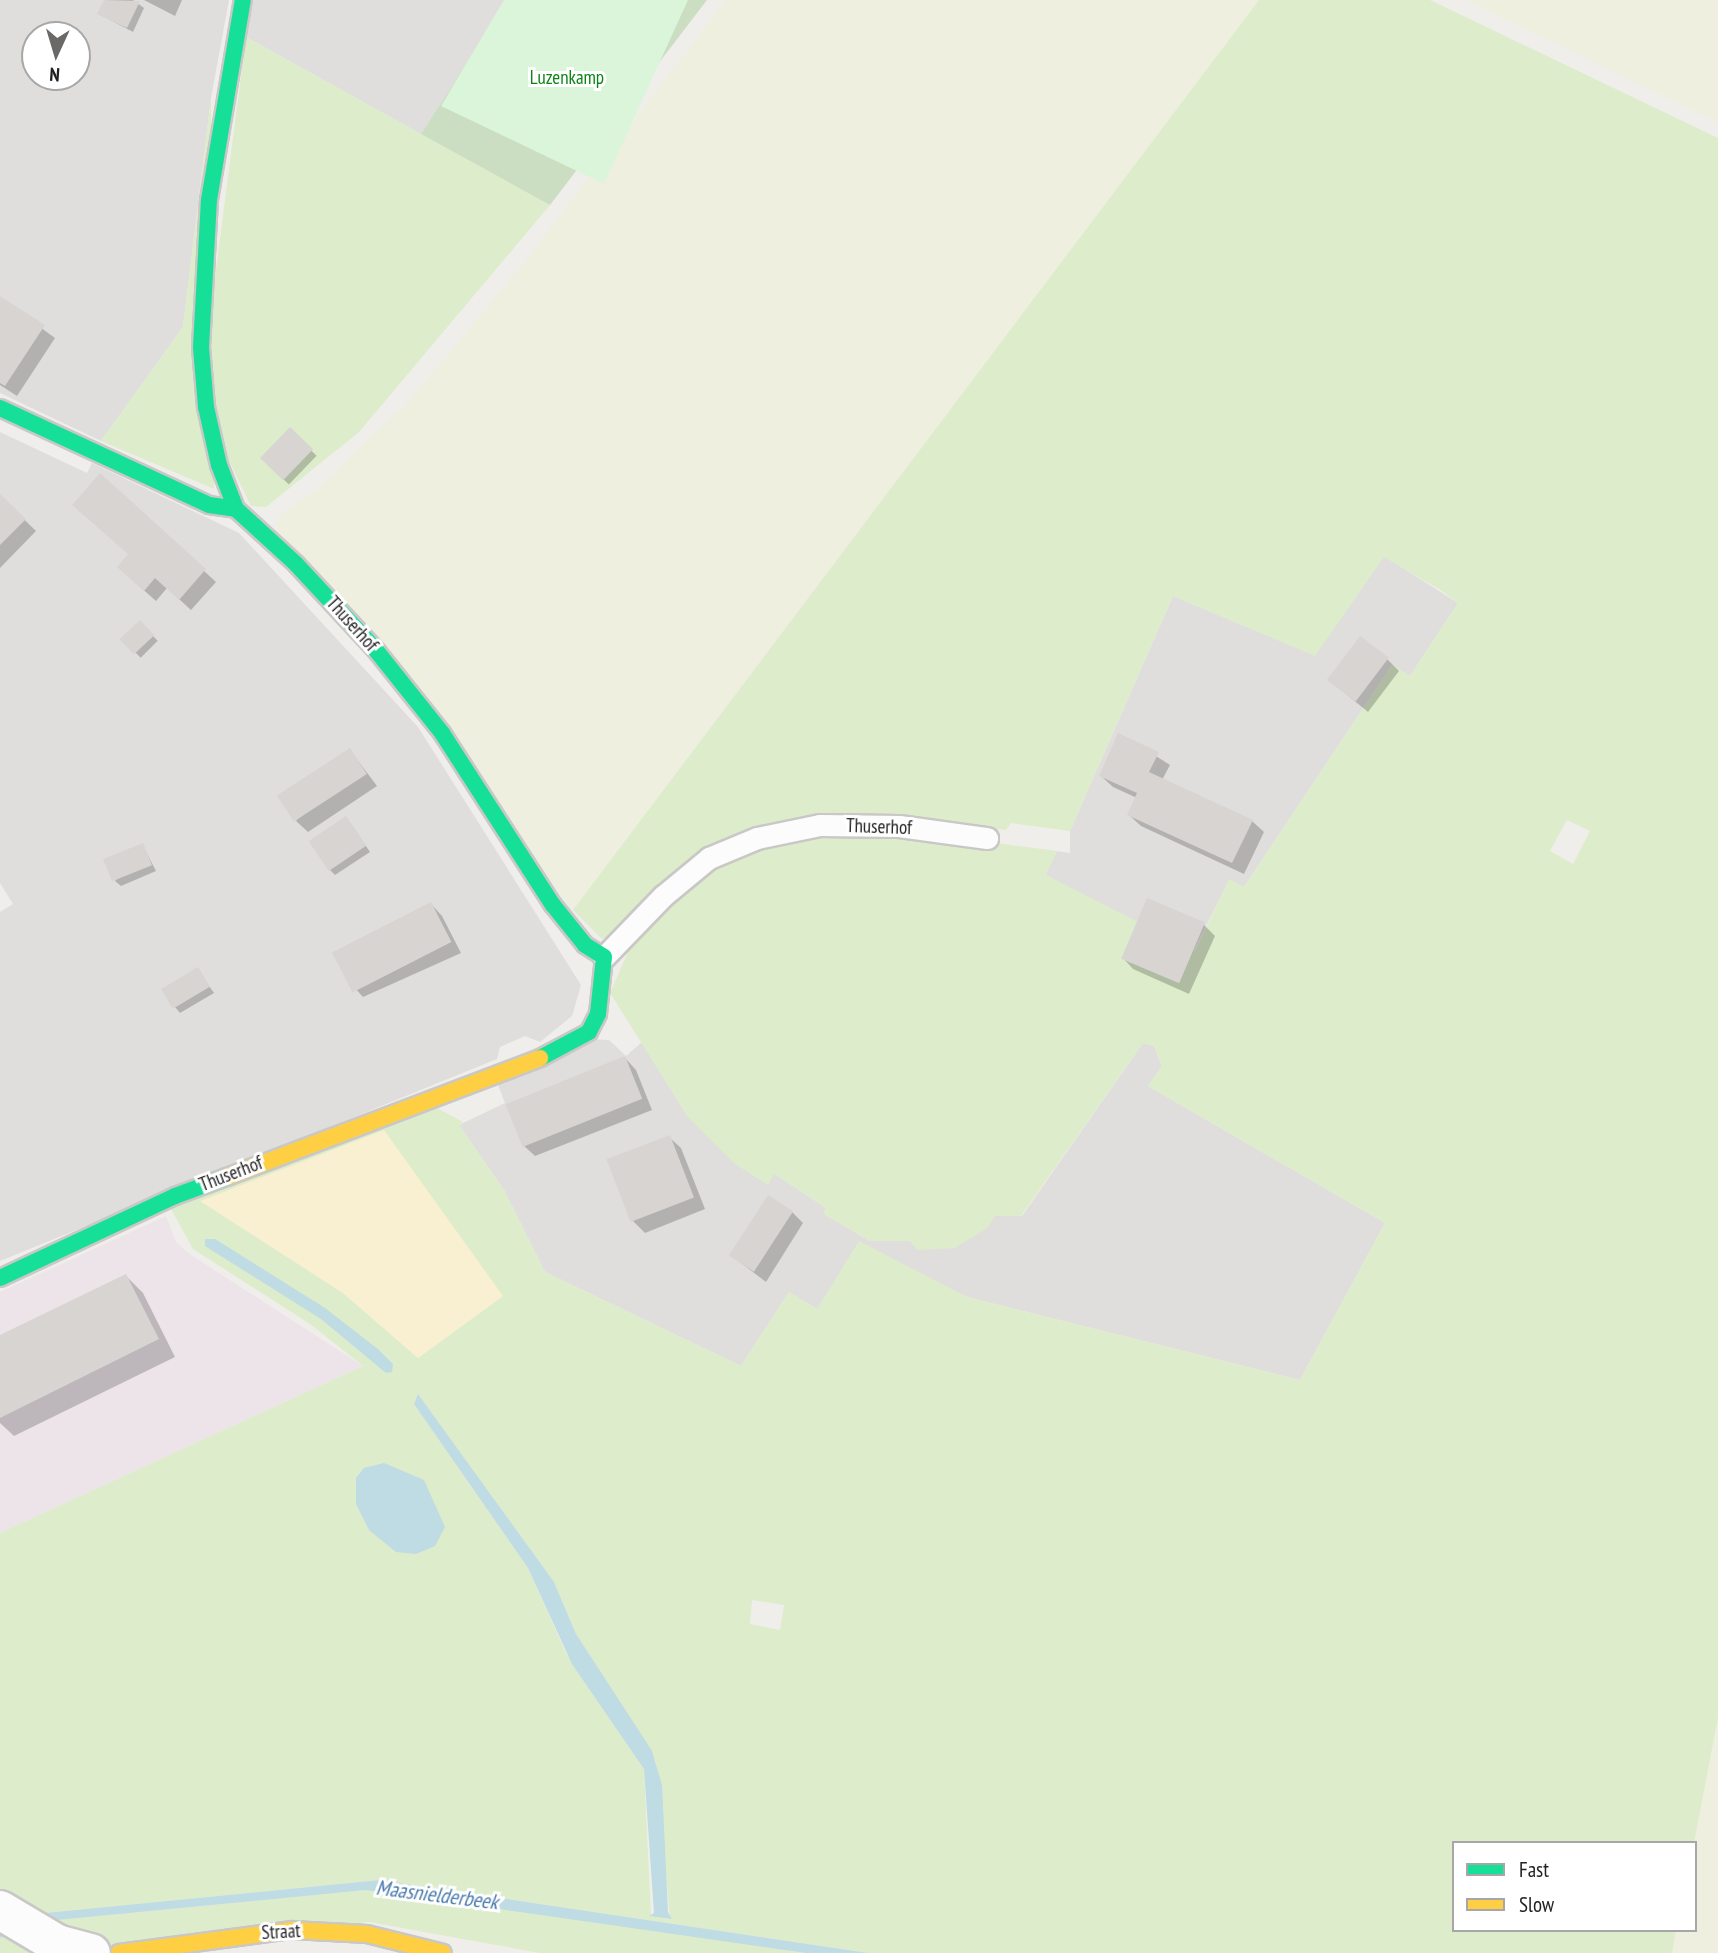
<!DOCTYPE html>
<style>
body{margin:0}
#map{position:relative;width:1718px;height:1953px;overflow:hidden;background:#f0eeeb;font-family:"PT Sans Narrow",sans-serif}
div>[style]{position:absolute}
.residential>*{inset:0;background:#dfdedc}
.industrial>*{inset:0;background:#ede4e9}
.farmland>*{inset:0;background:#efefdf}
.grass>*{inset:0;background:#ddeccb}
.forest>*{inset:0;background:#cbdec1}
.sand>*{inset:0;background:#f8f0d0}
.park>*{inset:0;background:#daf5da}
.water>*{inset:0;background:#bfdbe3}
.shadow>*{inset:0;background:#0003;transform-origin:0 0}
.building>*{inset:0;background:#d7d4d2;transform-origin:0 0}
.roads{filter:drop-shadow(2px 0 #c9c8c7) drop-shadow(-2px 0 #c9c8c7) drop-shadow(0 2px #c9c8c7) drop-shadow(0 -2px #c9c8c7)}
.lane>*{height:21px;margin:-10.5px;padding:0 10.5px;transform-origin:10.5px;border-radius:10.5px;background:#fdfcfc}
.street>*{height:38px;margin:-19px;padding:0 19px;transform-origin:19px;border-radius:19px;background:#fdfcfc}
.fast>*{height:16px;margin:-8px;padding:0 8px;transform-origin:8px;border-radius:8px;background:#16e098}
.slow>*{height:16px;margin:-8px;padding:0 8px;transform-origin:8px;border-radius:8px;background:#ffcf43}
span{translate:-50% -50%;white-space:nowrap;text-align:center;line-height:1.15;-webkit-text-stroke:6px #fff;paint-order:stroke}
.park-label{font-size:19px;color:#0c8416}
.street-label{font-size:19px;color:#222}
.water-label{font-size:21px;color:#4a7aab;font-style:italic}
.legend{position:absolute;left:1452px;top:1841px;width:245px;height:91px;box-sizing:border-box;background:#fff;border:2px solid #a7a7a7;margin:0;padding:9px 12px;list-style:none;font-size:21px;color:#222}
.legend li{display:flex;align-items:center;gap:14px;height:35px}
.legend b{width:35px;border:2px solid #a7a7a7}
.north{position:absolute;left:21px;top:21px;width:70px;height:70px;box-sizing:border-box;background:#fff;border:2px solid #a7a7a7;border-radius:50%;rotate:184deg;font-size:19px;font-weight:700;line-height:28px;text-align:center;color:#222}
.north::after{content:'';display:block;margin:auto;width:24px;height:32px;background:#6a6968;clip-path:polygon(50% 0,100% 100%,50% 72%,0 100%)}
</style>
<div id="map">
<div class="residential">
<div style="clip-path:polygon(evenodd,0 0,229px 0,211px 98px,183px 327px,101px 441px,0 393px,0 0,35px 35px,77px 35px,77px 77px,35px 77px,35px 35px)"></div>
<div style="clip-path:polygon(247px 0,507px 0,421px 134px,246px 37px)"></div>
<div style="clip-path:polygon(0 432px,87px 473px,92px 463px,239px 533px,418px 727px,581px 985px,572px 1016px,540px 1042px,525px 1036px,500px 1047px,497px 1059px,0 1261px,0 912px,13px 904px,0 883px)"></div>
<div style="clip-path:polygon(1384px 556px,1458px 603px,1410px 676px,1392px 665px,1244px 887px,1229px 880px,1179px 980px,1122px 954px,1136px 922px,1045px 875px,1057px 851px,1070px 853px,1070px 831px,1173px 596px,1314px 655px)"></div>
<div style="clip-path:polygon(588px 1039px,609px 1040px,626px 1056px,642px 1042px,688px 1117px,826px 1208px,824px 1214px,870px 1241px,910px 1241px,995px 1216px,1022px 1216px,1143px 1043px,1154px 1046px,1162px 1066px,1148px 1086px,1385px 1223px,1300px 1380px,967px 1297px,928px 1278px,817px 1309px,789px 1292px,741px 1366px,545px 1272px,504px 1190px,459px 1125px,505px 1103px,498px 1085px)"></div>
</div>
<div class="industrial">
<div style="clip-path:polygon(166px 1216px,176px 1242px,188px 1253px,363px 1366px,0 1533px,0 1292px)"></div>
</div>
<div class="farmland">
<div style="clip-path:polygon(726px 0,1259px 0,573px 910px,278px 529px,278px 517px,316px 490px,408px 402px,511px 279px)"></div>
<div style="clip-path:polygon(1466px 0,1718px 0,1718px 122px,1692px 110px)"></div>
<div style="clip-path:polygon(1718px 1717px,1718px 1953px,1672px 1953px,1676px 1930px,1695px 1930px,1694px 1843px)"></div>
</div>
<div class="grass">
<div style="clip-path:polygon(evenodd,1259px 0,1430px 0,1718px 138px,1718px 1717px,1694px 1843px,1454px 1843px,1454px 1930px,1676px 1930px,1672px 1953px,868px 1953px,380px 1880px,35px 1914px,0 1898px,0 1533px,363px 1366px,310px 1324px,193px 1249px,170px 1207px,435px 1107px,463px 1122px,459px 1125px,504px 1190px,545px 1272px,741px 1366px,789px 1292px,817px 1309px,859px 1241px,967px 1297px,1300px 1380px,1385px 1223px,1148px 1086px,1162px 1066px,1154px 1046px,1143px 1043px,1021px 1216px,995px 1216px,987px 1228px,955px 1248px,917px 1250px,910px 1241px,870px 1241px,824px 1214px,826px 1208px,774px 1174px,768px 1185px,735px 1164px,688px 1117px,610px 993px,631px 945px,676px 891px,723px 861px,758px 848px,821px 834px,935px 835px,1057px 851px,1046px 875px,1195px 951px,1229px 879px,1244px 887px,1392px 665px,1410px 676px,1458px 603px,1442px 591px,1384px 557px,1315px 656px,1173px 596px,1070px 831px,1011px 823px,1006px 830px,904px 817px,754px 833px,613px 934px,602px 939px,573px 910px,1259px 0,1567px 820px,1590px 831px,1573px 864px,1550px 851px,1567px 820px,1259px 0,201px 1201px,503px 1296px,418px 1358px,343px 1293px,201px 1201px,1259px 0,418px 1394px,554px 1582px,576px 1634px,656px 1762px,670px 1919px,651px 1916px,644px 1769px,566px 1653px,528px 1568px,414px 1404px,418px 1394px,1259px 0,752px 1600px,784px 1605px,780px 1630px,750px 1624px,752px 1600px)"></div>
<div style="clip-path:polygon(246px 37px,550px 205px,359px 432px,266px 507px,251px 506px,220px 442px,206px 347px)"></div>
<div style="clip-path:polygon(211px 98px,214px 489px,101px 441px,183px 327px)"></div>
<div style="clip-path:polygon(366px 1890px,394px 1891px,806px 1953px,540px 1953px,369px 1922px,51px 1953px,0 1953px,0 1938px,47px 1921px)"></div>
</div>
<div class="forest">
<div style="clip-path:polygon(507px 0,707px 0,550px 205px,421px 134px)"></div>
</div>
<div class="sand">
<div style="clip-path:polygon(384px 1130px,503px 1296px,418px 1358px,343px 1293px,200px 1201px)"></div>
</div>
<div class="park">
<div style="clip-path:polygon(504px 0,688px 0,604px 184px,441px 106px)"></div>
</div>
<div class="water">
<div style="clip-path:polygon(205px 1239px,215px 1239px,325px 1308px,379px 1350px,393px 1364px,392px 1372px,386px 1373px,321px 1319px,205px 1246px)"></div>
<div style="clip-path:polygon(418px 1394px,554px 1582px,576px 1634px,652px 1751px,662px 1785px,668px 1912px,672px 1919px,649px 1916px,654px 1913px,644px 1769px,572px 1664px,528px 1568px,414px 1404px)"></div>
<div style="clip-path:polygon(384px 1463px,424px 1480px,445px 1527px,435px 1546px,416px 1554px,396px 1552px,369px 1530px,356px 1504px,356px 1478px,364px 1468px)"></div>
<div style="clip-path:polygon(380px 1880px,868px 1953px,806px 1953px,366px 1890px,47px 1921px,0 1938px,0 1929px,35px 1914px)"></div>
</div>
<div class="shadow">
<div style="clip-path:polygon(106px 0,133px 0,144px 8px,133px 32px,99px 14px)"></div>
<div style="clip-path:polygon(144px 0,182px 0,175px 16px)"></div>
<div style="clip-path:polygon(0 298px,55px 338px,17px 396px,0 385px)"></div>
<div style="left:290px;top:430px;width:37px;height:40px;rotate:44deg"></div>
<div style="clip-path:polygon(101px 476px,216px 582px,191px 610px,167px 588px,156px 601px,130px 578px,129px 555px)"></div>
<div style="clip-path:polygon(0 496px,36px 531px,0 568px)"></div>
<div style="left:140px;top:623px;width:25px;height:24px;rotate:45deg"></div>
<div style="clip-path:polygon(1387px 659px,1399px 671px,1368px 712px,1329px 680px)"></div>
<div style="clip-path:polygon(1137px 744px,1170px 765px,1162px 780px,1252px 821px,1264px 832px,1244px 874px,1141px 826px,1129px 815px,1137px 798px,1113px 787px,1101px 776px)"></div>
<div style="clip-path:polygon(350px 750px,377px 786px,308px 832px,296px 821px)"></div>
<div style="clip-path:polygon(351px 824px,370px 852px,335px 875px,330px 870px)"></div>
<div style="clip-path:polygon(143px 846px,156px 871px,121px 886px,115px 881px)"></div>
<div style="clip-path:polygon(431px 904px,442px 916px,461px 953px,363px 997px,352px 985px)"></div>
<div style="clip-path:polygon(1204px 925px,1215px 936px,1189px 994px,1133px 969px,1122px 957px)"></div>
<div style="clip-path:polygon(197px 969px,214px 993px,180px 1013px,175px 1007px)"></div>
<div style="clip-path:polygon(625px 1058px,636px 1070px,652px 1110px,535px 1156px,523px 1145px)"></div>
<div style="clip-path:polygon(669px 1137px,681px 1148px,705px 1209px,645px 1233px,633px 1221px)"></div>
<div style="clip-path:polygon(792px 1212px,803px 1223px,766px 1282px,732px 1256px)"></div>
<div style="clip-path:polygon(126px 1276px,143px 1293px,175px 1357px,14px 1436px,0 1423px,0 1337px)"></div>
</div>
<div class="building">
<div style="clip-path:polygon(104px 0,140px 1px,127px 28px,97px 14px)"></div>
<div style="clip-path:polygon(0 296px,45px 325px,5px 386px,0 383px)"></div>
<div style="left:290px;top:427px;width:32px;height:43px;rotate:44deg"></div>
<div style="clip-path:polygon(100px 473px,206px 569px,179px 600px,155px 578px,144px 591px,117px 567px,128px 554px,72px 505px)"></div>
<div style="clip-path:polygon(0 494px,26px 519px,0 545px)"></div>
<div style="left:140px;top:620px;width:21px;height:28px;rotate:47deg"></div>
<div style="left:1360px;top:636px;width:36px;height:55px;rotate:37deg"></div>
<div style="clip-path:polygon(1118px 733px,1159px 752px,1149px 772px,1253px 820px,1232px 863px,1127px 815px,1137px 793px,1099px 776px)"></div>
<div style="left:350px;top:748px;width:31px;height:87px;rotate:57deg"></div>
<div style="left:346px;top:816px;width:36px;height:45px;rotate:56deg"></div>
<div style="left:143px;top:843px;width:24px;height:43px;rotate:68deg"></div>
<div style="left:1147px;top:898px;width:63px;height:66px;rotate:23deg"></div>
<div style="left:431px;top:902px;width:45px;height:111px;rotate:63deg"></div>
<div style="left:198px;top:967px;width:23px;height:43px;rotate:59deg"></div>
<div style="left:625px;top:1056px;width:46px;height:129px;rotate:68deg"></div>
<div style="left:670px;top:1135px;width:67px;height:68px;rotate:69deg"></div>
<div style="left:768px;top:1195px;width:30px;height:72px;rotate:33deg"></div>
<div style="clip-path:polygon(126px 1274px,159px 1339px,0 1418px,0 1335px)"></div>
</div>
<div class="roads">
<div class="lane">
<div style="left:604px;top:957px;width:85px;rotate:-46deg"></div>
<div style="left:663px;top:896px;width:60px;rotate:-39.6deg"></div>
<div style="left:709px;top:858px;width:52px;rotate:-22.6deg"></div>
<div style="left:757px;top:838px;width:64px;rotate:-11.7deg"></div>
<div style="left:820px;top:825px;width:79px;rotate:0.7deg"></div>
<div style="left:899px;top:826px;width:89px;rotate:7.8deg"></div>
</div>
<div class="street">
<div style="left:0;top:1910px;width:66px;rotate:30.8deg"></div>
<div style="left:57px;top:1944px;width:35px;rotate:15deg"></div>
</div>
<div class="fast">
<div style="left:0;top:408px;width:230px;rotate:24.9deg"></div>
<div style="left:209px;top:505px;width:27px;rotate:8deg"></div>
<div style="left:236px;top:509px;width:81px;rotate:42.5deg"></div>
<div style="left:296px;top:564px;width:116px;rotate:47.1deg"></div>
<div style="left:375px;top:649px;width:107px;rotate:51.4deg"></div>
<div style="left:442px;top:733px;width:205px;rotate:57.2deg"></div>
<div style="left:553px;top:905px;width:51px;rotate:51.3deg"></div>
<div style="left:585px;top:945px;width:22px;rotate:32deg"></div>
<div style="left:604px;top:957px;width:57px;rotate:96deg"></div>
<div style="left:598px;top:1014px;width:20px;rotate:117deg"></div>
<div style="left:589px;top:1032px;width:55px;rotate:152deg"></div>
<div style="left:236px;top:509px;width:47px;rotate:-111.1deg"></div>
<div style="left:219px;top:465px;width:59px;rotate:-102.6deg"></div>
<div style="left:206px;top:407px;width:60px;rotate:-94.8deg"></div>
<div style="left:201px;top:347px;width:147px;rotate:-86.9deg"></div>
<div style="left:209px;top:200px;width:203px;rotate:-80.4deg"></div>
<div style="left:0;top:1278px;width:193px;rotate:-25.1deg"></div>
<div style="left:175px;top:1196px;width:55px;rotate:-20.1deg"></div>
</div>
<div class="slow">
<div style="left:227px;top:1177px;width:335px;rotate:-20.8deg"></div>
<div style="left:119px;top:1953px;width:175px;rotate:-7.6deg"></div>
<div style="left:292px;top:1930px;width:75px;rotate:3.1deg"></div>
<div style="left:367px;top:1934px;width:78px;rotate:14deg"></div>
</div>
</div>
<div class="park-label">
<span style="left:567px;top:78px">Luzenkamp</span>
</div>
<div class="street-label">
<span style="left:352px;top:624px;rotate:48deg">Thuserhof</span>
<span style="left:879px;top:827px;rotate:2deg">Thuserhof</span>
<span style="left:231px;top:1174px;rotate:-21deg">Thuserhof</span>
<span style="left:281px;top:1932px;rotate:-3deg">Straat</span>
</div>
<div class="water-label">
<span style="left:437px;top:1895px;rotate:7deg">Maasnielderbeek</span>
</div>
<ul class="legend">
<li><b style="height:9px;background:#16e098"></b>Fast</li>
<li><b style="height:9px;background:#ffcf43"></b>Slow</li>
</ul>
<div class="north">N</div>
</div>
